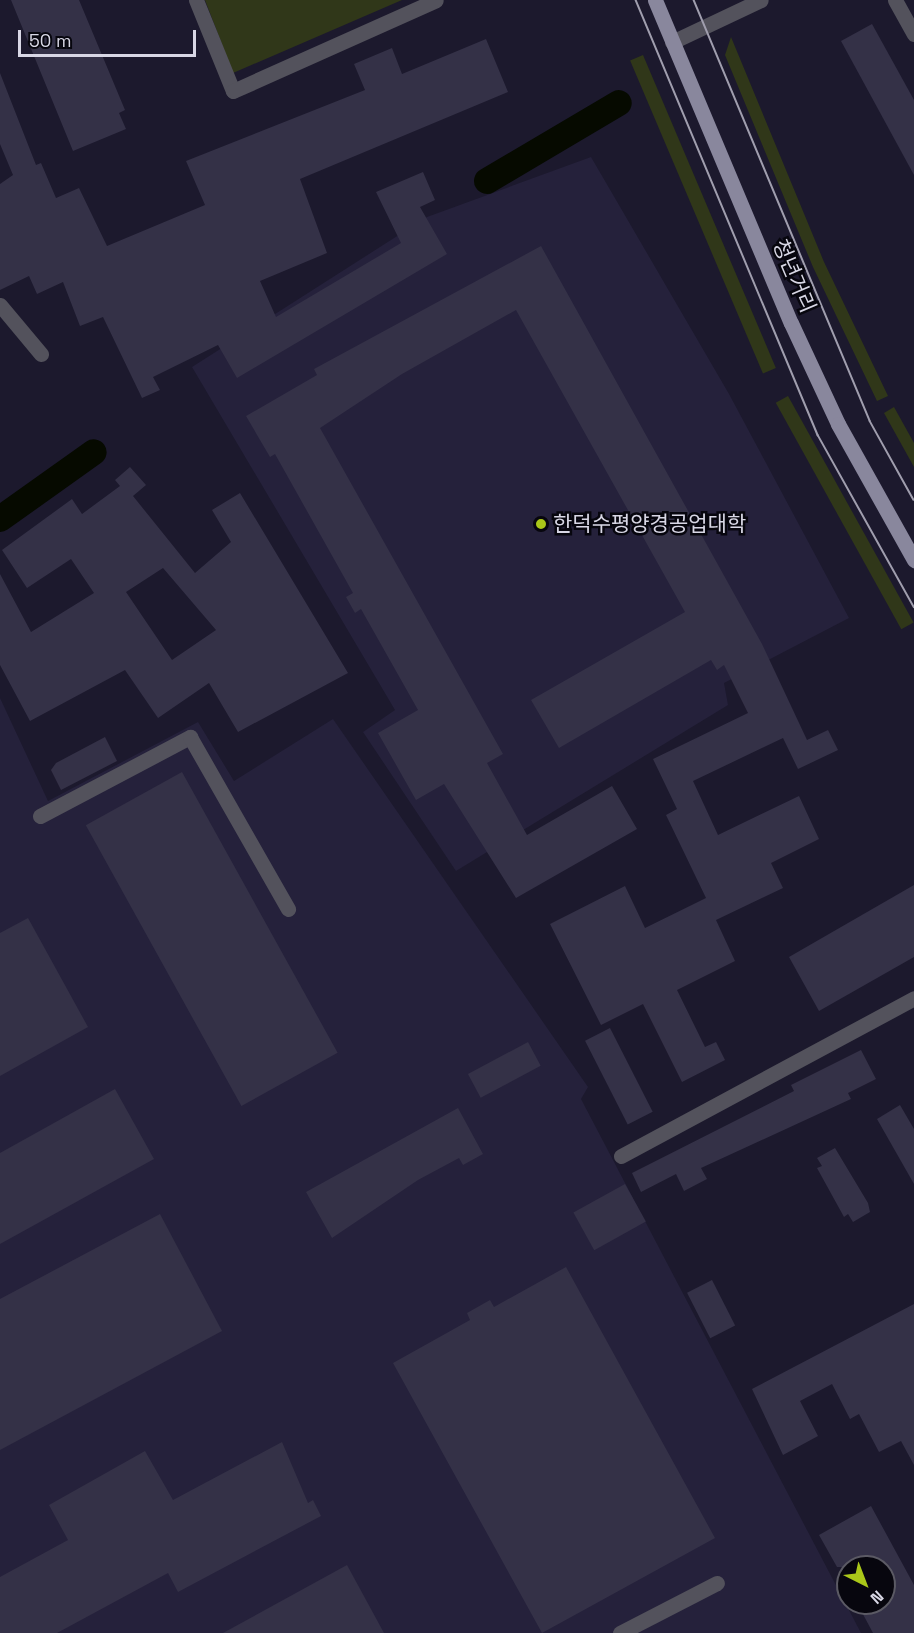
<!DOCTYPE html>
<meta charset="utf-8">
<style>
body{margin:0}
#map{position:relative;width:914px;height:1633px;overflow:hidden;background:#1c192d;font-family:"Space Grotesk","Noto Sans KR",sans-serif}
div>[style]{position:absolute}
.built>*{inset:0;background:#25213b}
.green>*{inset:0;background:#303719;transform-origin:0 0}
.canal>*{height:26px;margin:-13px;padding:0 13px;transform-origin:13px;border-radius:13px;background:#060a00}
.building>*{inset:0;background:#343147;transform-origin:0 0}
.minor>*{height:15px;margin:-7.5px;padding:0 7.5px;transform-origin:7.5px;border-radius:7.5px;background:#53525c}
.major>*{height:15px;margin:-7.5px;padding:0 7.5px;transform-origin:7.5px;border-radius:7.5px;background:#89879d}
.tram>*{height:1.5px;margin:-0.75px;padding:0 0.75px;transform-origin:0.75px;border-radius:0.75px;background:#a09eae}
.dots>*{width:16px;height:16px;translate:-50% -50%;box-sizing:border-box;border:3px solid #07060e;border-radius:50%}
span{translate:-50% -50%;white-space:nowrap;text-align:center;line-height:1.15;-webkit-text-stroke:5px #07060e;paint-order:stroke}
.street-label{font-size:21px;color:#d8d7e5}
.poi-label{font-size:21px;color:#d8d7e5}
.left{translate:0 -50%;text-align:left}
.north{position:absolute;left:836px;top:1555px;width:60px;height:60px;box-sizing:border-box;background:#07060e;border:2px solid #5b5a64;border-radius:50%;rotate:138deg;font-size:16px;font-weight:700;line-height:24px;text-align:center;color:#d8d7e5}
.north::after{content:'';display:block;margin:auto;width:21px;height:27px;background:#aac719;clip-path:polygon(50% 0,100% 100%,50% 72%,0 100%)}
.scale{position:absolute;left:18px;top:30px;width:178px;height:27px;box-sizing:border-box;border:3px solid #d8d7e5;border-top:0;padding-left:8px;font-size:18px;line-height:21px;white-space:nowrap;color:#d8d7e5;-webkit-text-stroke:4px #07060e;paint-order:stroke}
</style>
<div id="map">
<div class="built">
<div style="clip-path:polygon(591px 157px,729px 394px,849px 618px,724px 683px,728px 705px,456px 871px,363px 732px,395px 710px,192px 367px,427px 217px)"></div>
<div style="clip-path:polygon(0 698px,48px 801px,198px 722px,234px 781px,333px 719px,588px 1087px,581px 1099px,861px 1633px,0 1633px)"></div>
</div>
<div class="green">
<div style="clip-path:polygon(205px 0,402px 0,233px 73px)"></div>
<div style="clip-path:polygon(731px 37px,824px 262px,888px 396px,877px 401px,813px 267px,725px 55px)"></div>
<div style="left:643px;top:55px;width:340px;height:14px;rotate:67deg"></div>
<div style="left:788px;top:396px;width:259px;height:14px;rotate:61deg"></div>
<div style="clip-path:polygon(894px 407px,914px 443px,914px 467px,884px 413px)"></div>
</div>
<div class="canal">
<div style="left:487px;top:181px;width:153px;rotate:-30.6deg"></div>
<div style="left:0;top:519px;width:115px;rotate:-35.5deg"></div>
</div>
<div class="building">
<div style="clip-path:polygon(11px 0,79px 0,125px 110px,119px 113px,126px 129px,73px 151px)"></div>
<div style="clip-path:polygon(872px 24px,914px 100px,914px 175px,841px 41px)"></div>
<div style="clip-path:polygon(486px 39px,508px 92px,300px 179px,327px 253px,260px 281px,276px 317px,401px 243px,376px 192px,423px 172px,435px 200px,420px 207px,447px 254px,237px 378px,218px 345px,153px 377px,160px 390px,142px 398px,103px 317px,80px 326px,63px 282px,37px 294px,29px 276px,0 290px,0 184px,13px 175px,0 144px,0 73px,36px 165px,41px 163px,56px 198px,79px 188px,107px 246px,205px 205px,186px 161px,365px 90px,354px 64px,392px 48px,402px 74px)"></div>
<div style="clip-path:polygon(541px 246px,762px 644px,807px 740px,828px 730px,838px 750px,798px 769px,783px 738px,693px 781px,718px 835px,799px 796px,819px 839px,771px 863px,783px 888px,716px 920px,735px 961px,677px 990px,705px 1047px,716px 1042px,725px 1060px,682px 1082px,643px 1004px,601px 1025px,550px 924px,625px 886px,645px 928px,706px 898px,666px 815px,677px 809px,653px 759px,748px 713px,724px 665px,717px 670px,711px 660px,559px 748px,531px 700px,685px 612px,516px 310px,402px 374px,320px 428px,503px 754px,487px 763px,527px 835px,612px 786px,637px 829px,516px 898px,444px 784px,416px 800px,378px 733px,418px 710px,361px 609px,355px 613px,346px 597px,353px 593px,275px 454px,270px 457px,246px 416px,317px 375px,314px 369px)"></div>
<div style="clip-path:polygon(evenodd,130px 467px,146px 485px,133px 496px,195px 573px,231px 542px,212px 510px,240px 493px,348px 673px,238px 732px,209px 683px,158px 718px,125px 670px,30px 721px,0 665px,0 574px,31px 632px,94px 593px,71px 559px,27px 588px,2px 550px,72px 499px,82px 514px,120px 486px,115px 480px,130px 467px,163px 568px,216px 630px,172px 660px,126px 592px,163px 568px)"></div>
<div style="clip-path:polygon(105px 737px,117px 761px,61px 790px,51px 770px,56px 763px)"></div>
<div style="left:182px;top:772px;width:321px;height:110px;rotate:61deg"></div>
<div style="clip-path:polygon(914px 885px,914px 957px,819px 1011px,789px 957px)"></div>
<div style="clip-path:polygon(28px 918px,88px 1027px,0 1076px,0 933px)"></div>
<div style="left:610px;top:1028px;width:94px;height:28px;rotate:63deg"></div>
<div style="left:528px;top:1042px;width:27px;height:68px;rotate:62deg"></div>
<div style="clip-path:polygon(861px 1050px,876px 1079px,848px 1093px,851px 1099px,701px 1168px,707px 1179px,684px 1191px,676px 1174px,641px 1192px,632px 1173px,794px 1091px,791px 1085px)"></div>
<div style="clip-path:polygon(115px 1089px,154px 1159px,0 1244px,0 1153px)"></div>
<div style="clip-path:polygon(900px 1105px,914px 1129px,914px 1184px,877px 1119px)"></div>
<div style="clip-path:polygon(458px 1108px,483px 1154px,463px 1165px,459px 1158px,418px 1180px,332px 1238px,306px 1192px)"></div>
<div style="clip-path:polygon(835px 1148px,868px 1203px,870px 1212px,853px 1222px,848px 1214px,844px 1217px,817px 1168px,822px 1166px,817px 1158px)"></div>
<div style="left:625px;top:1184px;width:43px;height:59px;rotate:61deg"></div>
<div style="clip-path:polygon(160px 1214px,222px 1331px,0 1450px,0 1299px)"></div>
<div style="clip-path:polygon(566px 1267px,715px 1538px,542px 1633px,393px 1363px,470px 1320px,467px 1313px,490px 1300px,494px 1307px)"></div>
<div style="left:712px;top:1280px;width:51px;height:28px;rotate:63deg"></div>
<div style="clip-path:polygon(914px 1304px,914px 1465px,901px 1441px,879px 1452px,859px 1414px,850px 1419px,832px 1384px,800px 1401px,818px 1436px,783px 1455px,752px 1389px)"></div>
<div style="clip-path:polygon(282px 1442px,308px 1503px,313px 1500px,321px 1516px,178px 1592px,168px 1573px,57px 1633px,0 1633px,0 1577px,68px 1540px,49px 1505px,145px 1451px,173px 1500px)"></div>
<div style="clip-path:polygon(871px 1506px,914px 1585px,914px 1633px,873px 1633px,857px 1603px,884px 1603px,884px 1567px,837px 1567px,819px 1535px)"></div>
<div style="clip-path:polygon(347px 1565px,384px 1633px,223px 1633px)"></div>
</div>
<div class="minor">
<div style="left:196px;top:0;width:98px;rotate:67.9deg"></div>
<div style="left:233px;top:91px;width:222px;rotate:-24.1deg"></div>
<div style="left:895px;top:0;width:39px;rotate:61deg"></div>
<div style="left:672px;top:42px;width:98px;rotate:-25.3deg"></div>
<div style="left:0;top:305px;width:64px;rotate:50.1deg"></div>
<div style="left:40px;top:816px;width:170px;rotate:-27.8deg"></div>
<div style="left:190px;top:737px;width:198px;rotate:60.3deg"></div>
<div style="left:621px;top:1156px;width:333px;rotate:-28.3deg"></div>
<div style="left:620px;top:1633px;width:109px;rotate:-27.3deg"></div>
</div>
<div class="major">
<div style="left:655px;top:0;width:350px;rotate:67.2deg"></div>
<div style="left:791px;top:323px;width:111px;rotate:65deg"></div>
<div style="left:838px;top:424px;width:156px;rotate:60.8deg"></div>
</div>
<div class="tram">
<div style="left:636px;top:0;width:472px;rotate:67.3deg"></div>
<div style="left:818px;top:435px;width:197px;rotate:60.8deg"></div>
<div style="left:694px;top:0;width:456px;rotate:67.3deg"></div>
<div style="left:870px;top:421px;width:90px;rotate:60.9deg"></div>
</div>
<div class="dots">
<div style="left:541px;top:524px;background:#aac719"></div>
</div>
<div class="street-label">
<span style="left:794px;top:276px;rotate:67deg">청년거리</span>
</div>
<div class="poi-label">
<span class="left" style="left:553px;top:524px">한덕수평양경공업대학</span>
</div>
<div class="north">N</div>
<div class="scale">50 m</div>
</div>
